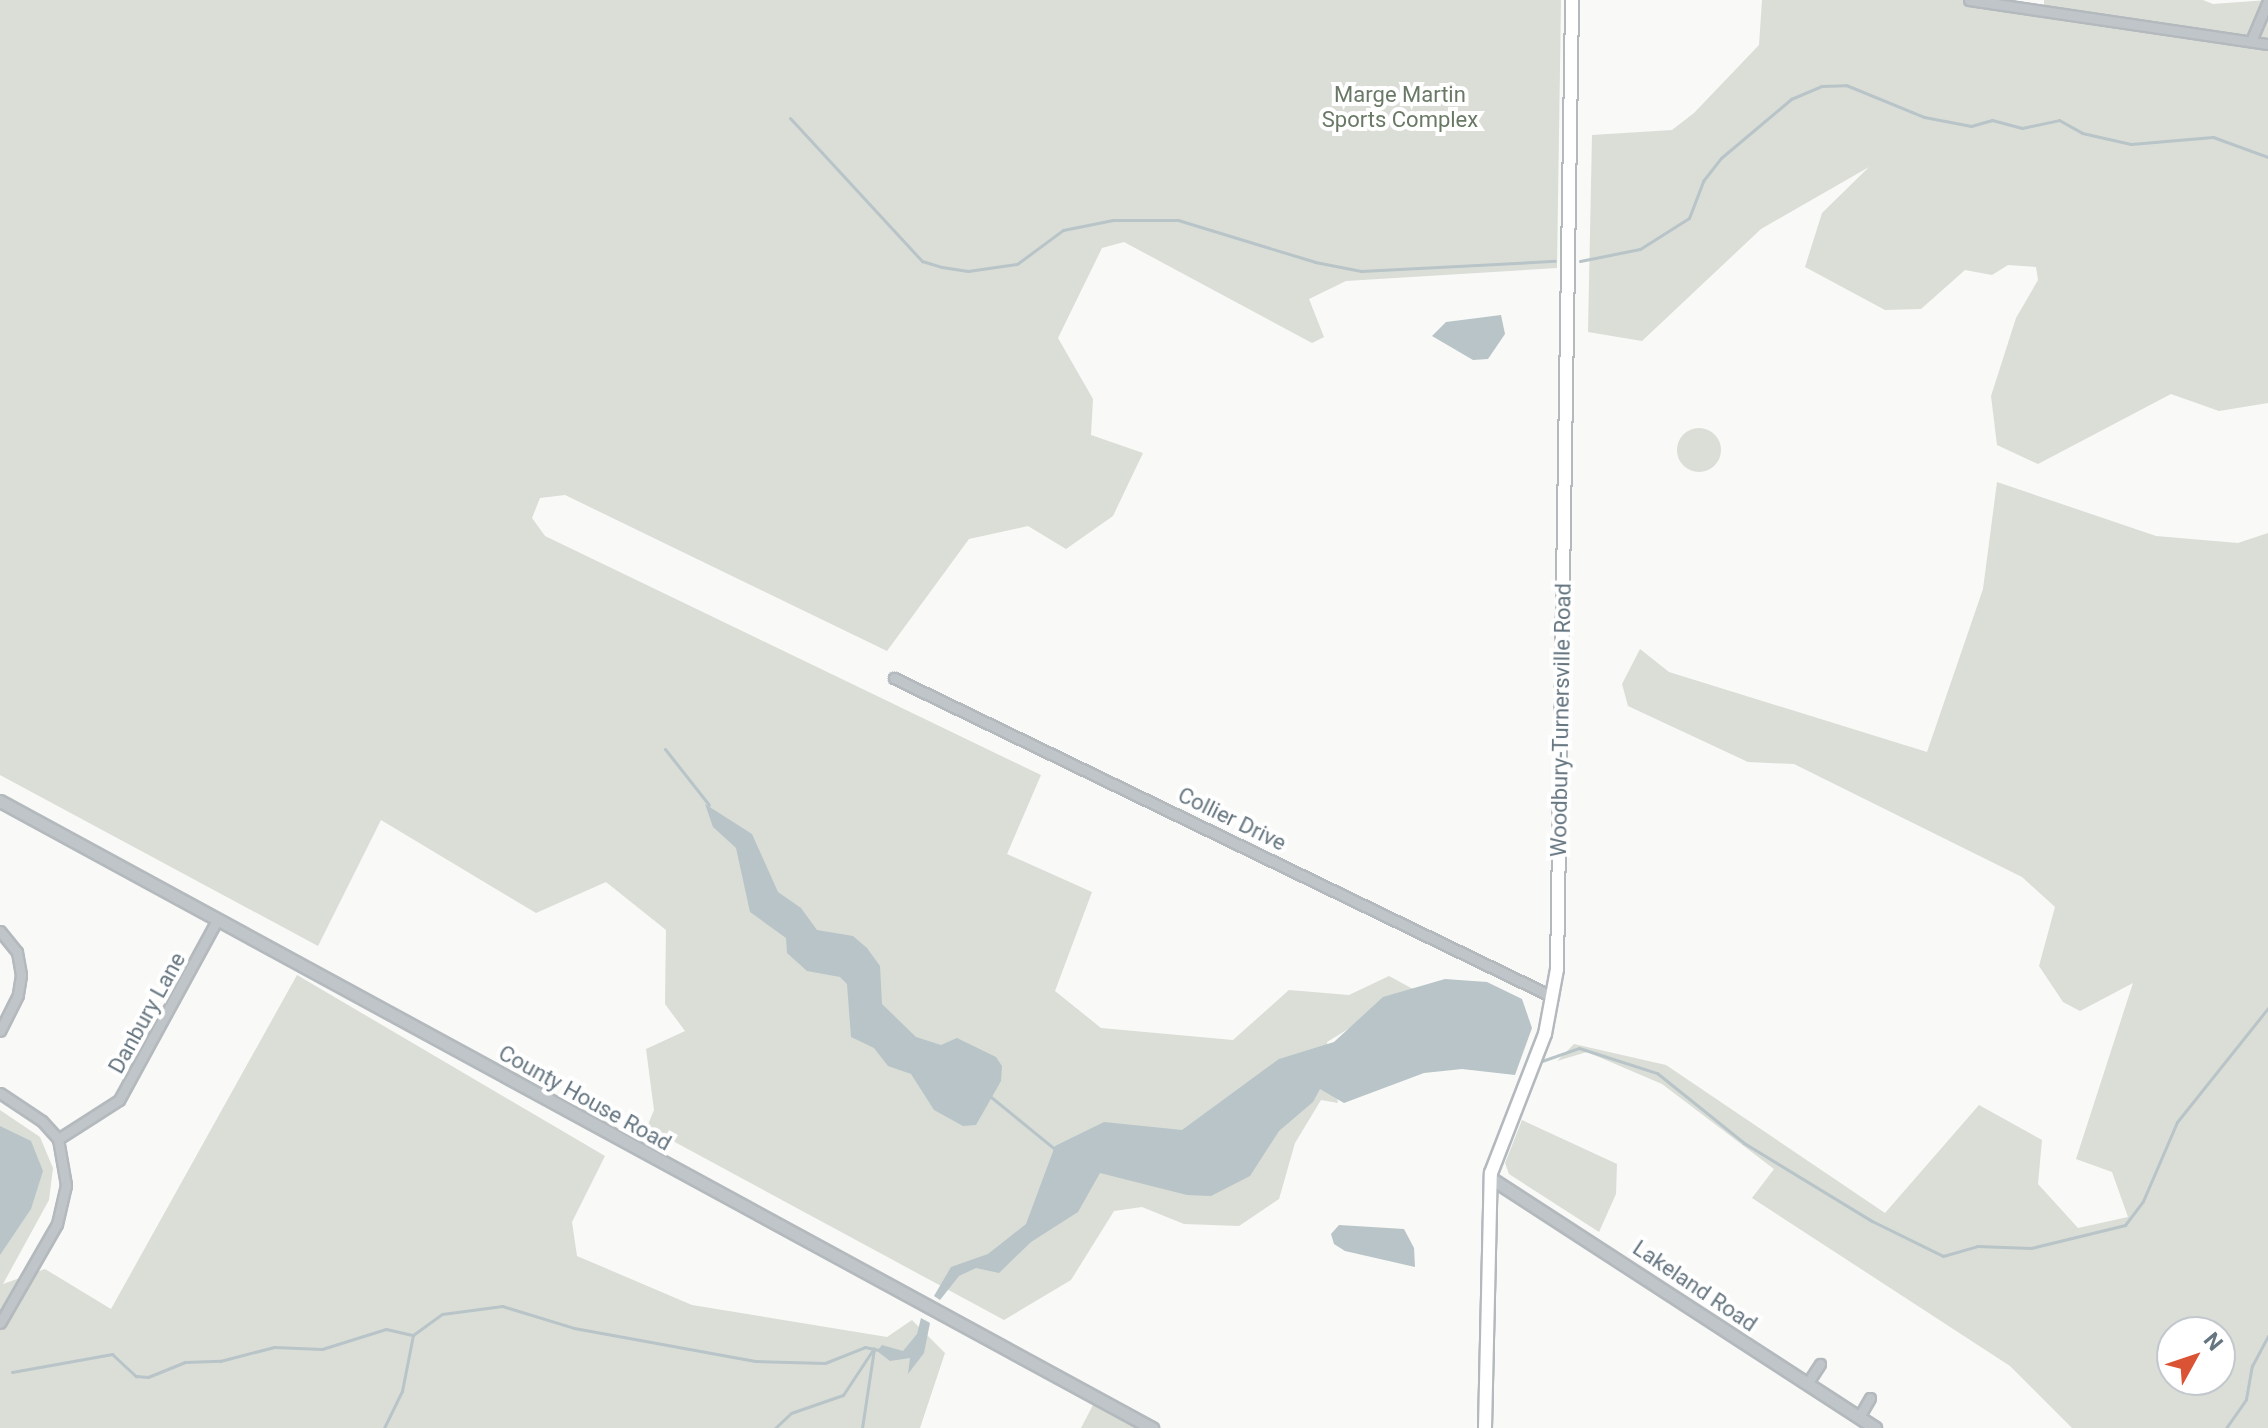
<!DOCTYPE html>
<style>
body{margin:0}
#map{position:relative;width:2268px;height:1428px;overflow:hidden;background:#f9f9f7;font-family:Roboto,sans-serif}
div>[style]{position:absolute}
.green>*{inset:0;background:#daded7}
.round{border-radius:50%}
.water>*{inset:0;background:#b8c4c8}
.stream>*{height:3px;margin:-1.5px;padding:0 1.5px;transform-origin:1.5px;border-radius:1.5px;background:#b8c4c8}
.roads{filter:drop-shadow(2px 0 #b3b9bd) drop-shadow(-2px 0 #b3b9bd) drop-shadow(0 2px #b3b9bd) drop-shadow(0 -2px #b3b9bd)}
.minor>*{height:9px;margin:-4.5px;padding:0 4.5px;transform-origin:4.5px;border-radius:4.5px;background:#c0c5c9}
.tertiary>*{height:11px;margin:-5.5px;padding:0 5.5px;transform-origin:5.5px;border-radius:5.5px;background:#c0c5c9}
.secondary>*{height:12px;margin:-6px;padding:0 6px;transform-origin:6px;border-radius:6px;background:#fff}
span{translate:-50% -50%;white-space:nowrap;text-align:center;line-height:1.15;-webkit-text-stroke:8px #fff;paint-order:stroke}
.park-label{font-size:22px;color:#697965}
.street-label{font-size:22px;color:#667681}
.north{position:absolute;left:2156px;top:1316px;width:80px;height:80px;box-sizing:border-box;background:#fff;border:2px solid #c2c8cd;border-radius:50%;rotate:50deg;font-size:22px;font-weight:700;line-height:32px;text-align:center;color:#667681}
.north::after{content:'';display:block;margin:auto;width:28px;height:36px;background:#db5335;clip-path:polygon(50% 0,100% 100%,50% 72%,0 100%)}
</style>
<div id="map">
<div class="green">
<div style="clip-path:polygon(0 0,1561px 0,1557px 268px,1346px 281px,1309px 299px,1324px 337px,1312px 343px,1124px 242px,1102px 248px,1058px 338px,1093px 399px,1091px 435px,1143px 453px,1113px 516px,1066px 549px,1028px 526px,969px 539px,887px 651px,565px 495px,540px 498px,532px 518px,545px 536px,1041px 775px,1007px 854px,1092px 892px,1055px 991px,1101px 1028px,1233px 1040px,1289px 990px,1349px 995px,1389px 976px,1413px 989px,1327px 1042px,1338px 1103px,1321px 1100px,1295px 1143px,1279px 1199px,1239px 1226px,1184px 1224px,1142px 1207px,1114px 1211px,1071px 1280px,1004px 1320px,647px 1127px,654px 1110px,646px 1049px,685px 1031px,665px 1004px,666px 930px,606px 882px,536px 913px,381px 820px,318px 946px,0 775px)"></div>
<div style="clip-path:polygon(1762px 0,1963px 0,2044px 10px,2044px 0,2203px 0,2213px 4px,2268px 0,2268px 403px,2219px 411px,2171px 394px,2038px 464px,1997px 445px,1991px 396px,2016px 318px,2038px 280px,2036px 267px,2008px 265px,1992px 275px,1965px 270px,1921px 309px,1885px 310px,1805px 267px,1822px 213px,1869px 167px,1761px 229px,1642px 341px,1588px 332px,1592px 135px,1672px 130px,1694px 113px,1759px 45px)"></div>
<div class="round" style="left:1677px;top:428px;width:44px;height:44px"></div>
<div style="clip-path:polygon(evenodd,1997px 482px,2156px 536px,2238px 543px,2268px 533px,2268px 1428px,2072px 1428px,2010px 1366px,1752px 1198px,1774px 1169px,1662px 1084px,1587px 1052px,1557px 1061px,1574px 1044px,1666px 1065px,1885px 1213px,1979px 1105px,2042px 1140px,2038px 1184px,2078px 1228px,2128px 1217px,2112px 1172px,2076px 1159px,2133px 983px,2080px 1011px,2063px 1002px,2039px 966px,2055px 907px,2022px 877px,1794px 764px,1748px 762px,1628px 706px,1622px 684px,1640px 649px,1669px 672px,1927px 752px,1983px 589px,1997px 482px,2220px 1332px,2220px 1380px,2172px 1380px,2172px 1332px,2220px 1332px)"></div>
<div style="clip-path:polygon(297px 975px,605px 1156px,572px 1222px,577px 1256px,692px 1305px,887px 1337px,912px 1320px,945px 1353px,920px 1428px,0 1428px,0 1110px,40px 1137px,53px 1168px,49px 1200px,3px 1284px,45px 1269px,111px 1309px)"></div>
<div style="clip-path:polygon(1522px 1120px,1617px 1164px,1616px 1194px,1599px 1232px,1509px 1174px,1505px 1163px)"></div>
<div style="clip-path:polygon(1094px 1403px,1142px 1428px,1081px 1428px)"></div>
</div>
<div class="water">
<div style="clip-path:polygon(1501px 315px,1505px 334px,1488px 359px,1473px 360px,1432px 336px,1446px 322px)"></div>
<div style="clip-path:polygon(705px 804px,752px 834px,778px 892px,801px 908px,817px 930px,853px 936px,867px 948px,880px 966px,882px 1004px,916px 1037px,941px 1045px,957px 1038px,996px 1057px,1002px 1066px,1001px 1081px,976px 1125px,963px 1126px,934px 1110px,911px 1074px,888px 1066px,874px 1048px,851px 1037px,847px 984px,840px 977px,807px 971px,787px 953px,786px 938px,750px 912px,736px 848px,713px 827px)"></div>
<div style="clip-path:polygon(1445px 979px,1487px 982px,1522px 999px,1532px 1028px,1515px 1075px,1462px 1069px,1424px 1073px,1344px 1103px,1320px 1089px,1313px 1102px,1279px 1131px,1250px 1176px,1211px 1196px,1187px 1195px,1100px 1173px,1078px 1212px,1031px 1242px,999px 1273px,976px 1268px,959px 1276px,940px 1300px,934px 1296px,951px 1267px,988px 1254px,1026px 1224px,1055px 1146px,1104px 1122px,1182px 1130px,1279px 1059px,1334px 1042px,1383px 997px)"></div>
<div style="clip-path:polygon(0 1126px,31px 1141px,43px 1171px,31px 1209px,0 1255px)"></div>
<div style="clip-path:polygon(1339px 1225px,1404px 1229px,1414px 1248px,1415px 1267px,1345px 1251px,1334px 1244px,1331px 1234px)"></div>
<div style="clip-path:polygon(921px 1318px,930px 1323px,924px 1353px,908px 1374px,910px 1358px,890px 1361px,877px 1351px,882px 1345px,903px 1351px,917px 1334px)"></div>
</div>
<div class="stream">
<div style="left:790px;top:118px;width:195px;rotate:47.3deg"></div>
<div style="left:922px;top:261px;width:21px;rotate:17deg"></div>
<div style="left:942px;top:267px;width:26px;rotate:9deg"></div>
<div style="left:968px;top:271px;width:49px;rotate:-8.1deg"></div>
<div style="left:1017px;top:264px;width:57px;rotate:-36.5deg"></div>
<div style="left:1063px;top:230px;width:51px;rotate:-11.3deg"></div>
<div style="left:1113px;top:220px;width:65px"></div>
<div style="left:1178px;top:220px;width:143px;rotate:17deg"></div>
<div style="left:1315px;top:262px;width:47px;rotate:11.1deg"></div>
<div style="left:1361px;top:271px;width:194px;rotate:-3deg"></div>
<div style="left:1580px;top:261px;width:61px;rotate:-11.3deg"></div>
<div style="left:1640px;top:249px;width:58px;rotate:-32.3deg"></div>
<div style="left:1689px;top:218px;width:40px;rotate:-69deg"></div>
<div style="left:1703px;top:181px;width:29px;rotate:-52deg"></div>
<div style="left:1721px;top:158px;width:92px;rotate:-40.1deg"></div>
<div style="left:1791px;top:99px;width:33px;rotate:-23deg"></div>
<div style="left:1821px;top:86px;width:25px;rotate:-2deg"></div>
<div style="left:1846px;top:85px;width:84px;rotate:22.3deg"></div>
<div style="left:1924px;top:117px;width:48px;rotate:10.8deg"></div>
<div style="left:1971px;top:126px;width:22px;rotate:-16deg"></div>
<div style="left:1992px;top:120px;width:31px;rotate:15deg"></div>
<div style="left:2022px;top:128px;width:38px;rotate:-12deg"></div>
<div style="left:2059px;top:120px;width:26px;rotate:29deg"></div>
<div style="left:2082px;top:133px;width:50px;rotate:12.7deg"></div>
<div style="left:2131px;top:144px;width:82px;rotate:-4.9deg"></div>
<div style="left:2213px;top:137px;width:59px;rotate:20deg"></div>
<div style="left:665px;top:749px;width:71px;rotate:51.8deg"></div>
<div style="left:1539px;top:1062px;width:42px;rotate:-19.3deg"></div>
<div style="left:1579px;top:1048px;width:82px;rotate:17.8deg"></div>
<div style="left:1657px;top:1073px;width:112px;rotate:38.8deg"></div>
<div style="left:1744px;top:1143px;width:150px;rotate:31.4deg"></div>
<div style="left:1872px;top:1221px;width:79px;rotate:26.2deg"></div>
<div style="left:1943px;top:1256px;width:35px;rotate:-16deg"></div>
<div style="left:1977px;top:1246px;width:54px;rotate:2.1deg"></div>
<div style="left:2031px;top:1248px;width:97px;rotate:-13.7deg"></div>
<div style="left:2125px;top:1225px;width:30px;rotate:-53deg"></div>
<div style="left:2143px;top:1201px;width:86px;rotate:-66.7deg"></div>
<div style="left:2177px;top:1122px;width:146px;rotate:-51.4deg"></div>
<div style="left:991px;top:1097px;width:84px;rotate:39.2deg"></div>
<div style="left:12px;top:1372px;width:102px;rotate:-10.2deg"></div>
<div style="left:112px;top:1354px;width:33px;rotate:43deg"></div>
<div style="left:136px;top:1376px;width:12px;rotate:5deg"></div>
<div style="left:148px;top:1377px;width:40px;rotate:-22deg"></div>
<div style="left:185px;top:1362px;width:35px;rotate:-2deg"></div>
<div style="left:220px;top:1361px;width:56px;rotate:-14.5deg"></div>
<div style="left:274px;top:1347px;width:48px;rotate:2.4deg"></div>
<div style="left:322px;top:1349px;width:67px;rotate:-17.4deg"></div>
<div style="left:386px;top:1329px;width:28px;rotate:13deg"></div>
<div style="left:413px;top:1335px;width:36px;rotate:-36deg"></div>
<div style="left:442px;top:1314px;width:61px;rotate:-7.6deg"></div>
<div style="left:502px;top:1306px;width:75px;rotate:17deg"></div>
<div style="left:574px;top:1328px;width:184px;rotate:10.3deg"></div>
<div style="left:755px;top:1361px;width:70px;rotate:1.6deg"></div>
<div style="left:825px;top:1363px;width:43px;rotate:-21.8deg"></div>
<div style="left:865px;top:1347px;width:14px;rotate:12deg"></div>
<div style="left:384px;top:1428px;width:41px;rotate:-64.1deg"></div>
<div style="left:402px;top:1391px;width:57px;rotate:-78.9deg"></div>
<div style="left:775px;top:1428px;width:22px;rotate:-43deg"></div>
<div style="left:791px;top:1413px;width:55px;rotate:-19.1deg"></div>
<div style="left:843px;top:1395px;width:56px;rotate:-56.6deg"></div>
<div style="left:862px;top:1428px;width:80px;rotate:-81.4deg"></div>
<div style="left:2226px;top:1428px;width:35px;rotate:-55deg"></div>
<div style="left:2246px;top:1399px;width:34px;rotate:-80deg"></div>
<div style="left:2252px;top:1366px;width:34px;rotate:-62deg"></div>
</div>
<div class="roads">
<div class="minor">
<div style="left:1969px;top:0;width:302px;rotate:8.4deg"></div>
<div style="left:2251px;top:41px;width:43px;rotate:-67deg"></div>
<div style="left:894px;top:678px;width:732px;rotate:25.83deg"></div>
<div style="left:0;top:931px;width:27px;rotate:51deg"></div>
<div style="left:17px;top:952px;width:23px;rotate:80deg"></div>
<div style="left:21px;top:975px;width:20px;rotate:99deg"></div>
<div style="left:18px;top:995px;width:40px;rotate:116.6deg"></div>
<div style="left:0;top:1093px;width:50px;rotate:33.7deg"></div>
<div style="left:42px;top:1121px;width:24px;rotate:48deg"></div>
<div style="left:58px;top:1139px;width:47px;rotate:80.1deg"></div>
<div style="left:66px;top:1185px;width:40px;rotate:103deg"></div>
<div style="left:57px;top:1224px;width:114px;rotate:119.9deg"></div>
<div style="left:58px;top:1139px;width:72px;rotate:-32.6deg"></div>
<div style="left:119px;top:1100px;width:205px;rotate:-61.4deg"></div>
<div style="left:1807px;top:1384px;width:24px;rotate:-57deg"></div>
<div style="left:1859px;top:1417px;width:22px;rotate:-60deg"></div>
</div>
<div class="tertiary">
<div style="left:0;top:801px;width:1312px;rotate:28.56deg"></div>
<div style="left:1492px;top:1179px;width:457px;rotate:33deg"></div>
</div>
<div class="secondary">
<div style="left:1485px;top:1428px;width:255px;rotate:-88.7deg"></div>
<div style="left:1491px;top:1173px;width:149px;rotate:-68.8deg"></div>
<div style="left:1545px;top:1034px;width:66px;rotate:-79.5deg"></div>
<div style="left:1557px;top:969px;width:969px;rotate:-89.11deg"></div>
</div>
</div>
<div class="park-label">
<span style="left:1400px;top:107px">Marge Martin<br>Sports Complex</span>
</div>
<div class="street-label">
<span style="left:1561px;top:720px;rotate:-89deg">Woodbury-Turnersville Road</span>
<span style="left:1232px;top:819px;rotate:26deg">Collier Drive</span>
<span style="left:147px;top:1013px;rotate:-61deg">Danbury Lane</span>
<span style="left:585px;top:1098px;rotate:29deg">County House Road</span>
<span style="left:1695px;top:1286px;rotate:34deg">Lakeland Road</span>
</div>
<div class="north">N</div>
</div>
